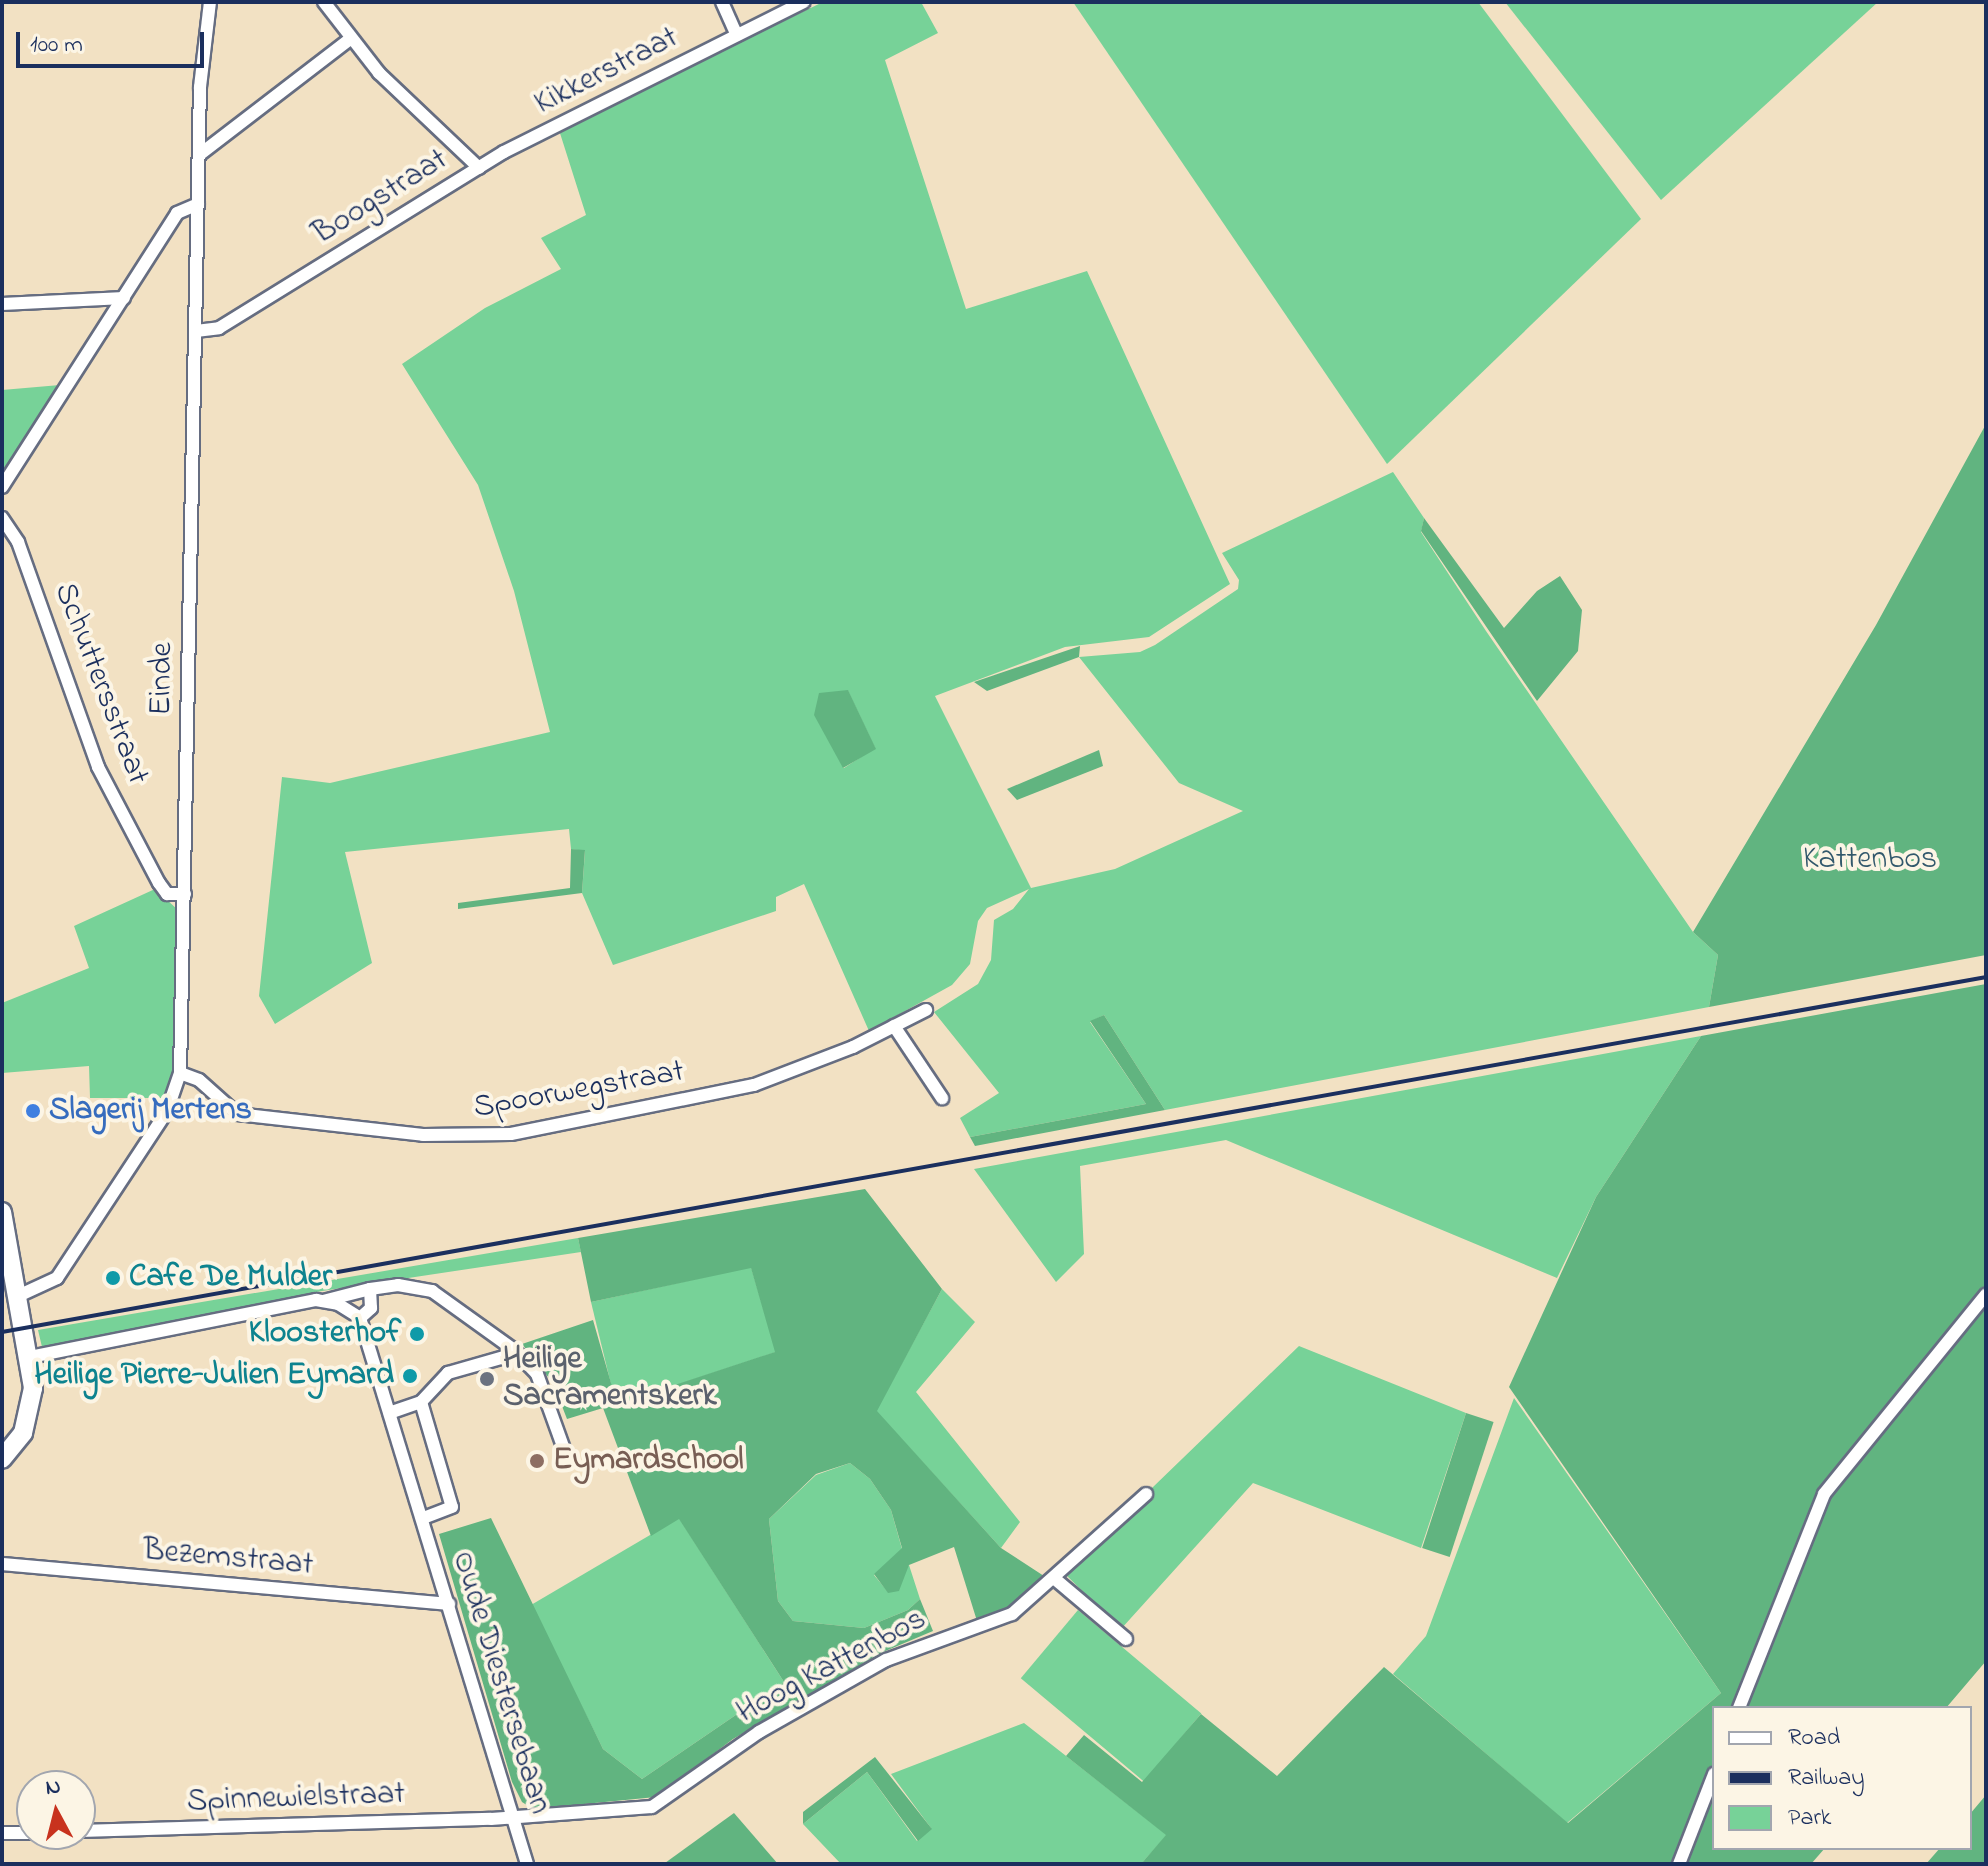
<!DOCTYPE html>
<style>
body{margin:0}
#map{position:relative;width:1988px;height:1866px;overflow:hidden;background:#f2e1c3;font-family:"Indie Flower",sans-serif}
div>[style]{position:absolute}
.green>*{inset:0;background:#77d298;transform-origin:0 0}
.forest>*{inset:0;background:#61b480;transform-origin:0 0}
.roads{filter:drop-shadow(2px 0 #666d81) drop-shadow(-2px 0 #666d81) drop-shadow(0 2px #666d81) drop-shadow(0 -2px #666d81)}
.minor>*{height:12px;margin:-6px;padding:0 6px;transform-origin:6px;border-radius:6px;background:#fff}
.secondary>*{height:18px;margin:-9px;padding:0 9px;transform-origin:9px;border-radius:9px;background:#fff}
.rail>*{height:4px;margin:-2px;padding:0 2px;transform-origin:2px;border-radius:2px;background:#1b2f5e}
.dots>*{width:22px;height:22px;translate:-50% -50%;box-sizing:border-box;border:4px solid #fcf5e5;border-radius:50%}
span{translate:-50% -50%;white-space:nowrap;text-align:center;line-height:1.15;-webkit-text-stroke:8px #fcf5e5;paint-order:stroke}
.street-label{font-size:32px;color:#1b2f5e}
.park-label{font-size:32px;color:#32586c}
.shop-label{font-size:32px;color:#366cbe;font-weight:700}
.left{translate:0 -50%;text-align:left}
.culture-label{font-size:32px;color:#0d838f;font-weight:700}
.right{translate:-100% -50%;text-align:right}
.worship-label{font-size:32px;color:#5b616d;font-weight:700}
.education-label{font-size:32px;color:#785e54;font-weight:700}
.frame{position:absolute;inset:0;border:4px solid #1b2f5e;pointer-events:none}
.legend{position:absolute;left:1712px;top:1706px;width:260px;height:144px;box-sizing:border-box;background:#fcf5e5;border:2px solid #a2a6af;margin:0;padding:10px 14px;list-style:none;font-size:24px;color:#1b2f5e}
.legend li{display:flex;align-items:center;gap:16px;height:40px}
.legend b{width:40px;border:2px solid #a2a6af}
.north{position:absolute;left:16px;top:1770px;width:80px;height:80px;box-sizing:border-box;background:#fcf5e5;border:2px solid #a2a6af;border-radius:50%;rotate:353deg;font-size:22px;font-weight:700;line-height:32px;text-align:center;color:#1b2f5e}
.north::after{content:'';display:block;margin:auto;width:28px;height:36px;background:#c8321e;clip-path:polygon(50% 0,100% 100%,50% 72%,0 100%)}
.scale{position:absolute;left:16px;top:32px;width:188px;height:36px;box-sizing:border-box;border:4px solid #1b2f5e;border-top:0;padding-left:10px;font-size:24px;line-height:28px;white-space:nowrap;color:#1b2f5e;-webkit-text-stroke:6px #fcf5e5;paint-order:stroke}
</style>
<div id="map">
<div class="green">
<div style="clip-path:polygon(evenodd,823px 2px,921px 2px,938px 33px,885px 60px,966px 309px,1087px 271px,1230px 584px,1149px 637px,1065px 647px,935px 696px,1031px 888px,1115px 869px,1243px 811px,1179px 783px,1079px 657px,1140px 652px,1155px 645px,1238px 589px,1239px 580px,1222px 553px,1393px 472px,1424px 518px,1421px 532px,1486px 631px,1693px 932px,1718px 955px,1709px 1007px,1165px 1110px,1104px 1015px,1090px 1022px,1146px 1104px,970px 1137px,960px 1118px,999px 1093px,934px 1012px,978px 984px,991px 960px,994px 920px,1013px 909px,1029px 889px,987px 908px,978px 921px,970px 964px,952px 985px,869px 1031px,804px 884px,776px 897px,776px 911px,613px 965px,582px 893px,585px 851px,571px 849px,569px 829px,345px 852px,372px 963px,275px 1024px,259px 996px,282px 777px,330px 783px,550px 732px,514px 591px,478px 485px,402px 364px,485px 308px,561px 269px,541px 238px,586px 215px,559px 130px,823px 2px,848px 691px,875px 748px,844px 768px,843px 768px,848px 691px)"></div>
<div style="clip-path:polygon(1073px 2px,1478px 2px,1641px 219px,1387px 464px)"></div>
<div style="clip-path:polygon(1505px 2px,1878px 2px,1661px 200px)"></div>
<div style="clip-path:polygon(60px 385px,2px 476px,2px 390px)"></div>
<div style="clip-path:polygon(155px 889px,178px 910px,175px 1067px,166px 1098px,90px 1098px,89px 1066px,2px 1073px,2px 1003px,89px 968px,74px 926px)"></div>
<div style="clip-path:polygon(1701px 1036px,1596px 1197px,1557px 1278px,1226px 1140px,1080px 1166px,1084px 1254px,1056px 1282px,974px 1169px)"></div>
<div style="clip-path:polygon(578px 1238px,581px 1252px,322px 1291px,42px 1347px,38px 1330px)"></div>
<div style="clip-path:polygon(751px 1267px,776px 1352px,616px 1405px,591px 1302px)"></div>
<div style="clip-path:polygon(942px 1289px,975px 1322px,916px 1392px,1020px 1522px,1001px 1548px,876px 1411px)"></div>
<div style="clip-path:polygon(1299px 1346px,1466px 1413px,1421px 1548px,1253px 1483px,1121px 1629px,1064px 1573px)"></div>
<div style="clip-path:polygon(1514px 1398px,1721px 1693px,1567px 1823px,1393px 1674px,1426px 1636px)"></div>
<div style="clip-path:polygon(850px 1463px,870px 1479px,891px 1510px,902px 1549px,874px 1575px,888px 1592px,909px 1565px,920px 1599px,908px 1610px,864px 1628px,793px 1621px,778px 1601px,769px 1519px,816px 1475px)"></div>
<div style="clip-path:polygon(679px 1518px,784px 1682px,642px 1779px,603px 1749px,531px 1605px)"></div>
<div style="left:1078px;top:1610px;width:161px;height:89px;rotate:40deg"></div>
<div style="clip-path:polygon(1024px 1723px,1167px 1835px,1141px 1864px,841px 1864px,803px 1824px,867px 1772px,917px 1841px,931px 1828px,891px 1774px)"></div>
</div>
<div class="forest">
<div style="clip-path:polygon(1986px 424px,1986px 955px,1709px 1007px,1718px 955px,1693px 932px,1876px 625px)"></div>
<div style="clip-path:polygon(1424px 518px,1504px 628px,1537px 591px,1560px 576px,1582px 610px,1578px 651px,1537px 701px,1421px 531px)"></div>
<div style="clip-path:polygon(1080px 646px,1079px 657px,987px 691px,974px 682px)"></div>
<div style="clip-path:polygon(848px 690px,876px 749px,843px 768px,814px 715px,819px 693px)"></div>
<div style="clip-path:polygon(1099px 750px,1103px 766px,1017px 800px,1007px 789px)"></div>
<div style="clip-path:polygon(571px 849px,585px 850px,582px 893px,458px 909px,458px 903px,570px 888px)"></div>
<div style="clip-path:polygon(1986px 984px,1986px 1661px,1946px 1708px,1714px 1708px,1714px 1848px,1825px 1848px,1811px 1864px,1141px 1864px,1166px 1835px,1066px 1756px,1084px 1735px,1142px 1782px,1201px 1714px,1277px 1776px,1384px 1667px,1568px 1823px,1721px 1693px,1509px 1387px,1596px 1197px,1701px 1036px)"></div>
<div style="clip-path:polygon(1104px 1015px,1165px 1110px,975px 1146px,970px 1137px,1146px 1104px,1090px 1021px)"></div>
<div style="clip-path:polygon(865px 1189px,942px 1289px,877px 1411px,1001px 1548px,1047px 1578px,1012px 1608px,977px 1621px,954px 1547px,909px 1565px,899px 1591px,888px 1593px,874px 1574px,902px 1548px,891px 1510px,870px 1479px,850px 1463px,816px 1474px,769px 1519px,778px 1601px,793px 1621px,864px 1628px,908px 1610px,920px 1599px,933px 1631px,883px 1652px,733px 1739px,656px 1797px,533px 1809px,522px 1802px,512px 1782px,439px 1534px,491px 1518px,603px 1749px,642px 1779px,784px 1682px,679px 1519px,651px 1536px,603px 1408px,567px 1419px,553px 1383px,522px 1344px,593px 1320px,617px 1404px,775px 1352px,751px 1268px,591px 1302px,578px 1238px)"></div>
<div style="left:1466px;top:1413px;width:29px;height:142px;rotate:18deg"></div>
<div style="clip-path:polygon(875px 1757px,932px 1829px,918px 1841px,867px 1772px,803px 1824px,803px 1812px)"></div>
<div style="clip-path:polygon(1986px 1795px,1986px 1864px,1926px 1864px,1940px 1848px,1970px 1848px,1970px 1814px)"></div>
<div style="clip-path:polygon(734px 1813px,778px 1864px,666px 1864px,665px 1863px)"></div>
</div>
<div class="roads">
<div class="minor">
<div style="left:324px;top:2px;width:90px;rotate:52.2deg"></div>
<div style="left:379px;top:73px;width:138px;rotate:43.5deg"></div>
<div style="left:722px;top:2px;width:36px;rotate:66deg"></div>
<div style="left:199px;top:155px;width:190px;rotate:-37.5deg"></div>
<div style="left:2px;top:304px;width:122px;rotate:-2.8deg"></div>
<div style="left:196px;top:331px;width:23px;rotate:-7deg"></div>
<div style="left:219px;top:328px;width:335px;rotate:-31.7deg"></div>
<div style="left:504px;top:152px;width:335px;rotate:-26.6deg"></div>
<div style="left:2px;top:487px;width:325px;rotate:-57.4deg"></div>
<div style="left:177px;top:213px;width:23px;rotate:-23deg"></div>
<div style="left:2px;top:518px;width:29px;rotate:56deg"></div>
<div style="left:18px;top:542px;width:239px;rotate:70.4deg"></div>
<div style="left:98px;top:767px;width:131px;rotate:62.3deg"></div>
<div style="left:159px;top:883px;width:14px;rotate:54deg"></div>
<div style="left:167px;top:894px;width:18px"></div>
<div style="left:894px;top:1026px;width:87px;rotate:56.3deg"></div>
<div style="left:180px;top:1073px;width:20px;rotate:20deg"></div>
<div style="left:199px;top:1080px;width:51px;rotate:41.8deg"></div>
<div style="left:237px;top:1114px;width:187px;rotate:6.4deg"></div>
<div style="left:423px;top:1135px;width:88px;rotate:-0.7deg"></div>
<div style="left:511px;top:1134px;width:248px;rotate:-11.4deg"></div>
<div style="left:754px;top:1085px;width:106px;rotate:-21deg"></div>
<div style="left:853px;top:1047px;width:82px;rotate:-26.9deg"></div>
<div style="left:18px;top:1296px;width:43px;rotate:-24.8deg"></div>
<div style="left:57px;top:1278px;width:200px;rotate:-56.6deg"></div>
<div style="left:167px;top:1111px;width:40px;rotate:-71.1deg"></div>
<div style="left:180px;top:1073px;width:986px;rotate:-88.84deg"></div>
<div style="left:200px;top:87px;width:86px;rotate:-83.3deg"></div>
<div style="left:323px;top:1301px;width:49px;rotate:-14.3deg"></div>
<div style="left:360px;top:1318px;width:15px;rotate:-42deg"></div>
<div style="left:371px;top:1308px;width:19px;rotate:-93deg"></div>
<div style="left:370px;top:1289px;width:28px;rotate:-8deg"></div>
<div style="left:398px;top:1285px;width:35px;rotate:10deg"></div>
<div style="left:432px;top:1291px;width:101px;rotate:35.7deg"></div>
<div style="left:514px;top:1350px;width:33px;rotate:46deg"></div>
<div style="left:537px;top:1374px;width:80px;rotate:70.2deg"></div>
<div style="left:30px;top:1357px;width:292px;rotate:-11.3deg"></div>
<div style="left:316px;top:1300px;width:22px;rotate:10deg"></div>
<div style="left:338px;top:1304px;width:26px;rotate:32deg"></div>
<div style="left:360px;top:1318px;width:571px;rotate:72.99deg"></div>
<div style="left:421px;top:1402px;width:40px;rotate:-47deg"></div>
<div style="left:448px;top:1373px;width:58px;rotate:-15.9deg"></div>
<div style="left:504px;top:1357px;width:12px;rotate:-35deg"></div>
<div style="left:392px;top:1412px;width:31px;rotate:-19deg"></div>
<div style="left:421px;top:1402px;width:109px;rotate:73.6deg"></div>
<div style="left:452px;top:1507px;width:30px;rotate:159deg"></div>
<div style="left:2px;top:1564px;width:449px;rotate:5.1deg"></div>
<div style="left:1055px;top:1579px;width:93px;rotate:40.2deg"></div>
<div style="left:1739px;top:1708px;width:230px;rotate:-68.3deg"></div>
<div style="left:1824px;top:1494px;width:257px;rotate:-50.9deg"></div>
<div style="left:80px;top:1831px;width:411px;rotate:-1.7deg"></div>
<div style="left:491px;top:1819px;width:161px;rotate:-4.3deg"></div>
<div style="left:652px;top:1807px;width:131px;rotate:-35deg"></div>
<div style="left:759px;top:1732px;width:146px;rotate:-29.6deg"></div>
<div style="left:886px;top:1660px;width:134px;rotate:-20.1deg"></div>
<div style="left:1012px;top:1614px;width:180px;rotate:-41.8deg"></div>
<div style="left:2px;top:1833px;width:30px"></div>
<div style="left:1679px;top:1864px;width:97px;rotate:-68.7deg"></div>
</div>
<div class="secondary">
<div style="left:2px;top:1212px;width:179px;rotate:80deg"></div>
<div style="left:33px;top:1388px;width:46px;rotate:102.5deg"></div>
<div style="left:23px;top:1433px;width:33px;rotate:129deg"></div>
</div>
</div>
<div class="rail">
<div style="left:2px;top:1332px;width:2016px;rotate:-10.14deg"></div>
</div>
<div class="dots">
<div style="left:33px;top:1111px;background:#3f7fe0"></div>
<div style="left:113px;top:1278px;background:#0f9aa8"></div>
<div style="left:417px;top:1334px;background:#0f9aa8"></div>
<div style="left:410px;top:1376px;background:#0f9aa8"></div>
<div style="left:487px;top:1379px;background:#6b7280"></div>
<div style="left:537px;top:1461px;background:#8d6e63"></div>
</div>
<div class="street-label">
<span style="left:607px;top:72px;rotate:-27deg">Kikkerstraat</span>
<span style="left:381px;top:198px;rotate:-32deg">Boogstraat</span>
<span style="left:163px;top:679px;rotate:-89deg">Einde</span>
<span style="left:100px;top:684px;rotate:69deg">Schuttersstraat</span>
<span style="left:579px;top:1091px;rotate:-10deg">Spoorwegstraat</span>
<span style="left:228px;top:1559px;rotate:5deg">Bezemstraat</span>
<span style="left:832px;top:1667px;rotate:-28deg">Hoog Kattenbos</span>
<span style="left:500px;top:1683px;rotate:73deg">Oude Diestersebaan</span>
<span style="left:296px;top:1799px;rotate:-2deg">Spinnewielstraat</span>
</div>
<div class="park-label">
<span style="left:1870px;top:860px">Kattenbos</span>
</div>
<div class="shop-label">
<span class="left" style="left:49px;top:1111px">Slagerij Mertens</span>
</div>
<div class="culture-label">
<span class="left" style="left:129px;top:1278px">Cafe De Mulder</span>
<span class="right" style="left:401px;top:1334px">Kloosterhof</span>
<span class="right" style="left:394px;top:1376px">Heilige Pierre-Julien Eymard</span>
</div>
<div class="worship-label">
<span class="left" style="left:503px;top:1379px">Heilige<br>Sacramentskerk</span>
</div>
<div class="education-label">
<span class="left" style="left:553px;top:1461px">Eymardschool</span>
</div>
<div class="frame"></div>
<ul class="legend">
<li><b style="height:10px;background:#fff"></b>Road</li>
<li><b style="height:10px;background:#1b2f5e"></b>Railway</li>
<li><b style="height:22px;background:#77d298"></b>Park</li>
</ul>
<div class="north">N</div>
<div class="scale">100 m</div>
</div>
